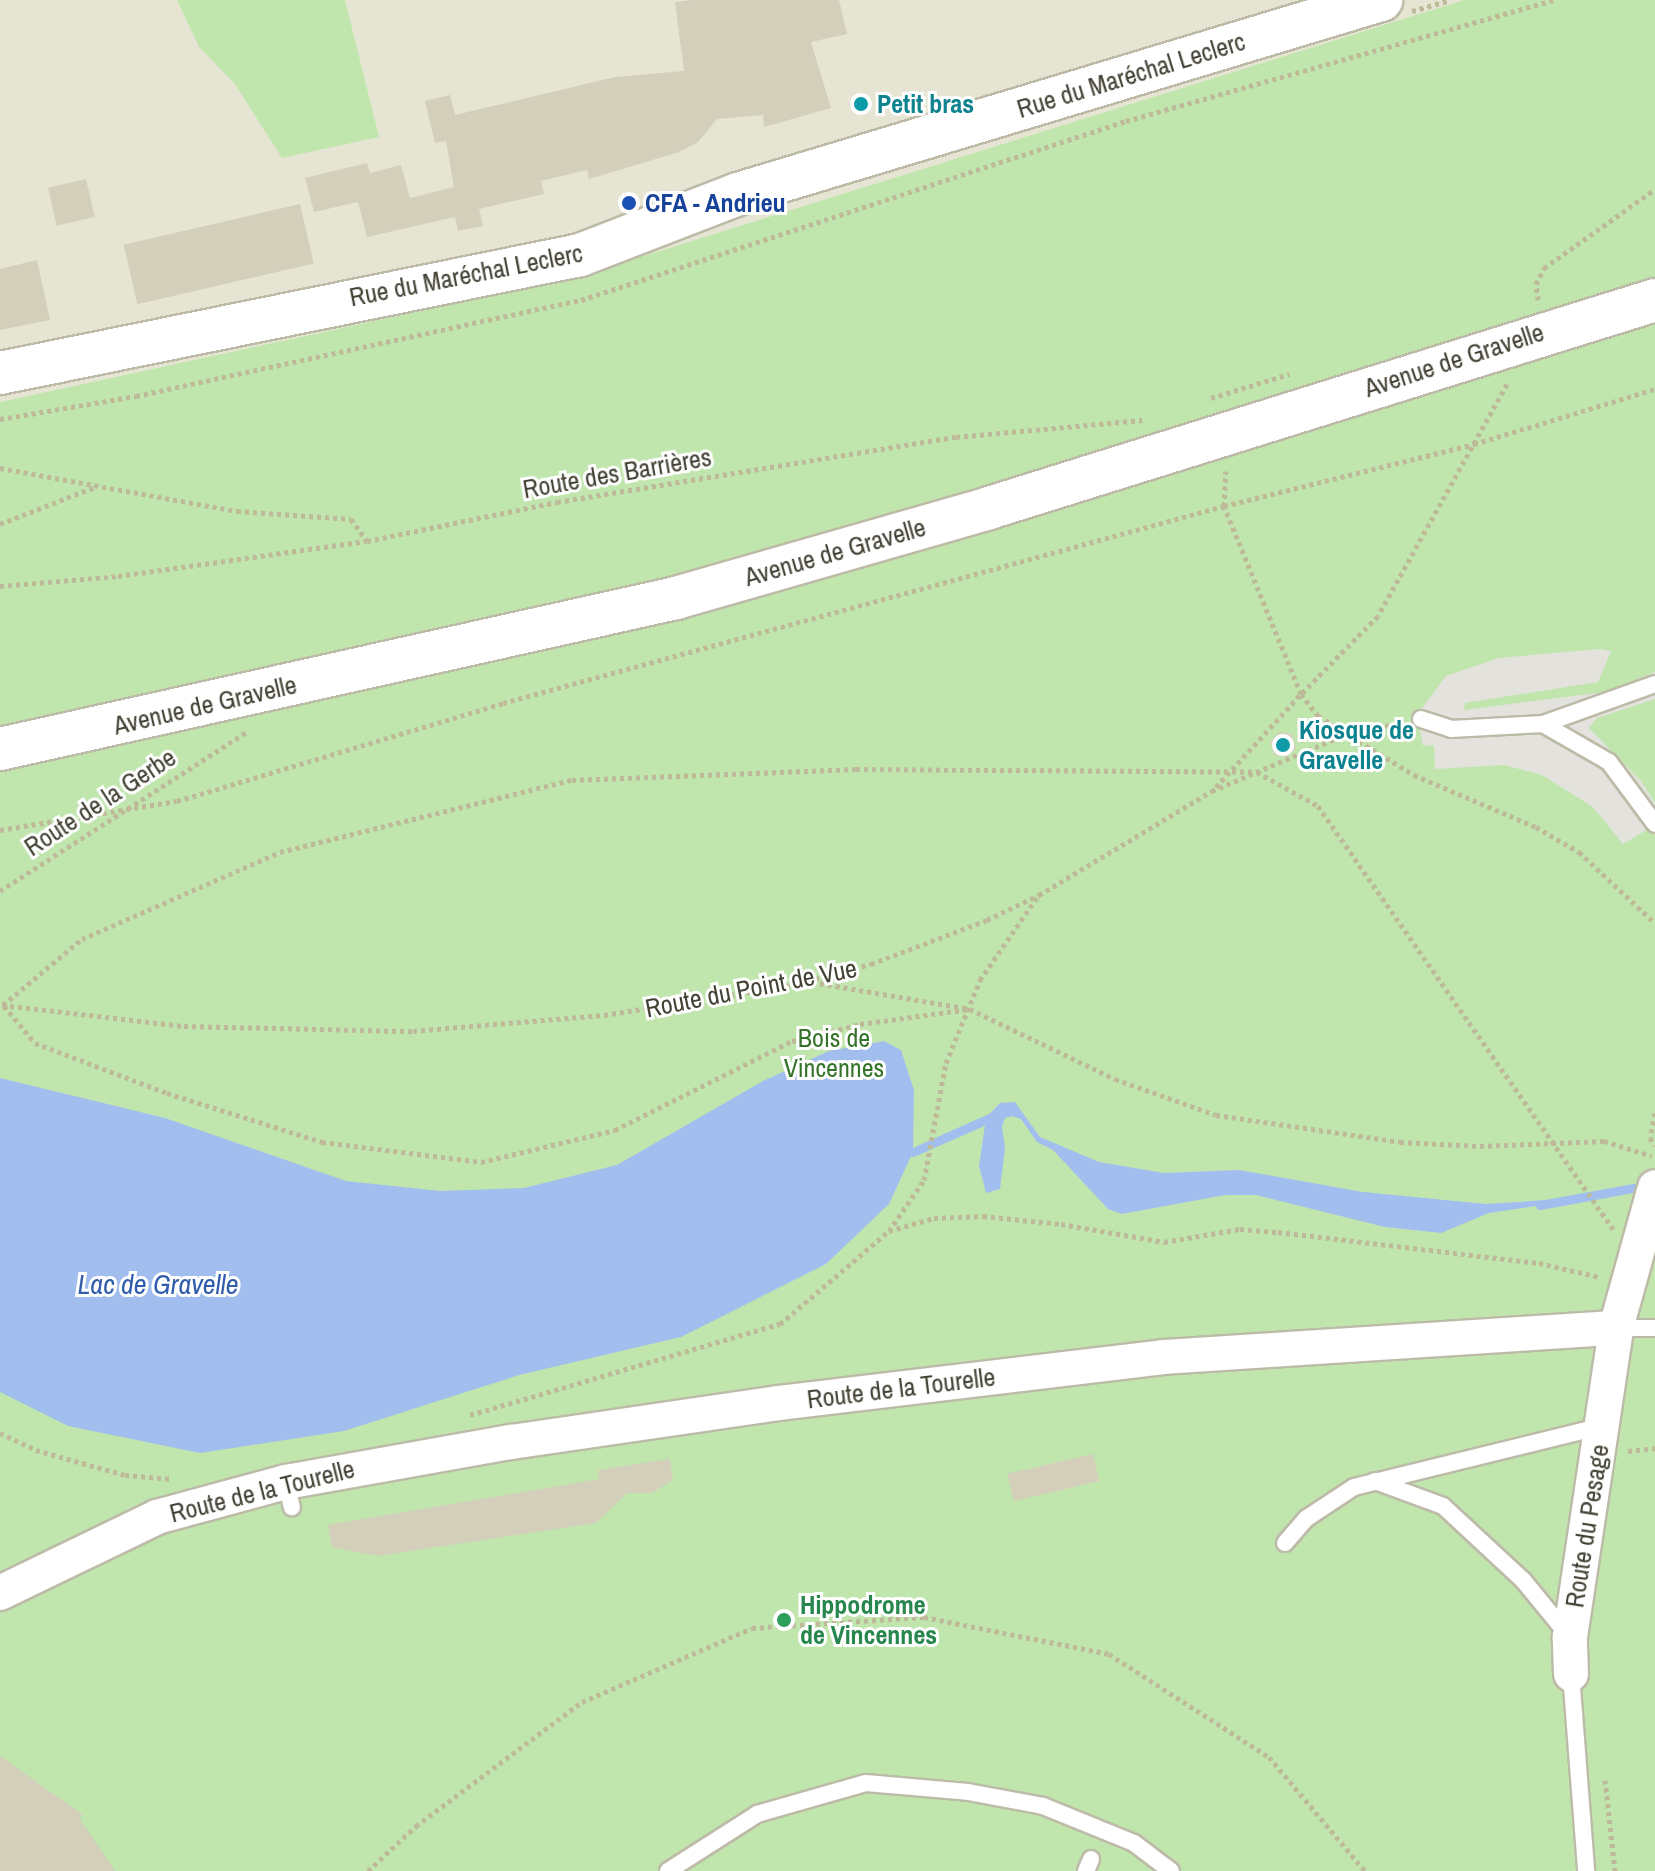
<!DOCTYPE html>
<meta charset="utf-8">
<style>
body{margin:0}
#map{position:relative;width:1655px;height:1871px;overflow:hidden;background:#f2f1e5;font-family:"Archivo Narrow",sans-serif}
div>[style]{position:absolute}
.residential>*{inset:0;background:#e6e4d3}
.green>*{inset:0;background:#c0e6ae}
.parking>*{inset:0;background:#e3e2dd}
.water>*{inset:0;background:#a2beee}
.stream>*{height:9px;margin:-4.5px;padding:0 4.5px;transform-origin:4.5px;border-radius:4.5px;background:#a2beee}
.building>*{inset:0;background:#d3cfbb;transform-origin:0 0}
.path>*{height:5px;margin-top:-2.5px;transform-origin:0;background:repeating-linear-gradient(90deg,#beba99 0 4px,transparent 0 8px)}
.roads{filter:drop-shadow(2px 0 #bdbba8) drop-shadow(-2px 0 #bdbba8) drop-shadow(0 2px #bdbba8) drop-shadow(0 -2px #bdbba8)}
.service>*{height:16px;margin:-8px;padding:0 8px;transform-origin:8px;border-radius:8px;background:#fff}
.minor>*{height:34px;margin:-17px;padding:0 17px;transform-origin:17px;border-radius:17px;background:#fff}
.tertiary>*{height:42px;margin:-21px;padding:0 21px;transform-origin:21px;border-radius:21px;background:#fff}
.dots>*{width:22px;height:22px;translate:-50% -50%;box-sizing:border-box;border:4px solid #fff;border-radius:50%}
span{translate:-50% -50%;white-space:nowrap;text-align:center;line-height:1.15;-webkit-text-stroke:6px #fff;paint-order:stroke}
.street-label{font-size:26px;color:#444235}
.culture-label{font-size:26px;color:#0d838f;font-weight:700}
.left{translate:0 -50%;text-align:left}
.transit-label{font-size:26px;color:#164399;font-weight:700}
.park-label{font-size:26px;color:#35742a}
.leisure-label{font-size:26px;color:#27864d;font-weight:700}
.water-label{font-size:28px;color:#315dad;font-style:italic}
</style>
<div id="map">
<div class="residential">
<div style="clip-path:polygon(0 0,1464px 0,573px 278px,0 402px)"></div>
</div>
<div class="green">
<div style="clip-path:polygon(177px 0,345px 0,379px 137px,282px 158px,235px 84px,199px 47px)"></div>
<div style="clip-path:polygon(1464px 0,1655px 0,1655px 1871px,0 1871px,0 402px,573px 278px)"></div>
</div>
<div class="parking">
<div style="clip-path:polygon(1600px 649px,1611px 651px,1598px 682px,1465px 703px,1464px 710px,1605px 692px,1655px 672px,1655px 699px,1597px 718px,1589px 728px,1641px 781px,1655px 803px,1655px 825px,1623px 844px,1593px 807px,1542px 775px,1504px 765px,1435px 769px,1434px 745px,1423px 746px,1417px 715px,1446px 676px,1499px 658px)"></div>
</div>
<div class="water">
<div style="clip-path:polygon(884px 1041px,901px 1050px,914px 1090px,913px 1152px,889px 1204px,826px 1264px,681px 1337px,519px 1375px,344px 1431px,200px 1453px,68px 1426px,0 1392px,0 1078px,165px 1118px,346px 1181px,440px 1191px,524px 1188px,617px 1165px,763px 1081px,829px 1051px)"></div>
<div style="clip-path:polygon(1015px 1102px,1040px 1137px,1099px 1162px,1164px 1173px,1239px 1170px,1363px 1192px,1486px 1204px,1548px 1200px,1549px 1204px,1489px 1213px,1441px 1233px,1385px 1227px,1256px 1195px,1225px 1195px,1122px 1214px,1108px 1209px,1053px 1150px,1037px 1142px,1021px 1119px,1013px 1116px,1005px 1118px,1002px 1127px,1005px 1148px,1000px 1189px,986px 1193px,979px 1166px,986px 1118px,1000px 1103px)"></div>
</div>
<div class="stream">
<div style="left:913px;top:1152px;width:89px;rotate:-24deg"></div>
<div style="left:1540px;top:1205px;width:95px;rotate:-10.4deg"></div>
</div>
<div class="building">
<div style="clip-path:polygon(692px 0,839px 0,847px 34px,811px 42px,831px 108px,764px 127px,763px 115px,717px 119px,698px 142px,679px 152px,589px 179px,587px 170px,541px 181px,544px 194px,479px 209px,483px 226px,458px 231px,455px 217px,367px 237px,358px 202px,314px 212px,305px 178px,367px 163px,370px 173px,401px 165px,410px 198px,454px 187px,446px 141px,435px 143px,425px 101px,450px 95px,455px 115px,615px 77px,684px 71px,675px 2px)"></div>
<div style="left:86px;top:179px;width:39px;height:39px;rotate:77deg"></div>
<div style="left:300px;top:204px;width:61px;height:181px;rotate:77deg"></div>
<div style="clip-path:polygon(37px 260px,50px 320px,0 330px,0 269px)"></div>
<div style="clip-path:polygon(1279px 732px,1292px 734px,1296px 748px,1287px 757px,1274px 755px,1270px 742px)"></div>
<div style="left:1093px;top:1454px;width:28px;height:88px;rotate:77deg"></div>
<div style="clip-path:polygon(670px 1459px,673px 1480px,652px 1493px,627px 1493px,596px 1523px,377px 1556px,332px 1547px,328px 1525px,599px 1479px,598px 1470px)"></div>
<div style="clip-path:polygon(0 1756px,83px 1815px,79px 1818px,115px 1871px,0 1871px)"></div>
</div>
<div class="path">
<div style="left:1412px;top:11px;width:40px;rotate:-16deg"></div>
<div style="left:1538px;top:300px;width:16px;rotate:-97deg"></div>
<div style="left:1536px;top:284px;width:18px;rotate:-63deg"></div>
<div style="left:1544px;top:268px;width:136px;rotate:-35.4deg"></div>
<div style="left:1507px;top:384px;width:265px;rotate:119.1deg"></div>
<div style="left:1378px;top:616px;width:110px;rotate:134.6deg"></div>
<div style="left:1301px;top:694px;width:28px;rotate:52deg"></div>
<div style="left:1318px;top:716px;width:113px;rotate:31.6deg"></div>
<div style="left:1414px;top:775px;width:133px;rotate:23.1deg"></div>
<div style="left:1536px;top:827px;width:50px;rotate:30.2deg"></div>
<div style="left:1579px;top:852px;width:104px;rotate:43.1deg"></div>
<div style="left:1211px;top:398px;width:82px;rotate:-17.1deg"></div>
<div style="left:0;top:419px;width:138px;rotate:-9.6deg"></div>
<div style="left:136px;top:396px;width:455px;rotate:-12.2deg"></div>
<div style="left:581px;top:300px;width:574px;rotate:-18.18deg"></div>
<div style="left:1126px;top:121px;width:445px;rotate:-15.8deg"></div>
<div style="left:0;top:468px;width:241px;rotate:10.3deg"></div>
<div style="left:237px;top:511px;width:114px;rotate:4deg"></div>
<div style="left:351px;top:519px;width:27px;rotate:54deg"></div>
<div style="left:0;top:524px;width:102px;rotate:-21.3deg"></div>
<div style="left:0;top:586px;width:118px;rotate:-4.8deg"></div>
<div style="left:118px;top:576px;width:251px;rotate:-8deg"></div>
<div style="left:367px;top:541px;width:194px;rotate:-11.6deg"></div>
<div style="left:557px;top:502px;width:404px;rotate:-9.3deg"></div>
<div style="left:956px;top:437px;width:187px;rotate:-5.2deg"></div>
<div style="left:1216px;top:787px;width:126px;rotate:-47.6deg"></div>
<div style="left:1301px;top:694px;width:203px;rotate:-112.3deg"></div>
<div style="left:1224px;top:506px;width:35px;rotate:-87deg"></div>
<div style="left:0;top:830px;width:179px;rotate:-9.3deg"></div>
<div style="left:177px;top:801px;width:340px;rotate:-16.7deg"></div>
<div style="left:503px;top:703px;width:747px;rotate:-15.28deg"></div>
<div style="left:1224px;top:506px;width:258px;rotate:-13.9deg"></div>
<div style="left:1474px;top:444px;width:189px;rotate:-16.9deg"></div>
<div style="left:0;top:891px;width:295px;rotate:-32.8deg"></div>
<div style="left:812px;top:982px;width:160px;rotate:9.7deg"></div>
<div style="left:970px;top:1009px;width:161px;rotate:25.8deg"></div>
<div style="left:1115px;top:1079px;width:107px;rotate:19.6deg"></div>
<div style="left:1216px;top:1115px;width:186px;rotate:8.3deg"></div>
<div style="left:1400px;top:1142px;width:80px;rotate:2.9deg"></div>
<div style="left:1480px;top:1146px;width:124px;rotate:-2.3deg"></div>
<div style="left:1604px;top:1141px;width:50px;rotate:17.4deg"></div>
<div style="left:2px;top:1005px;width:183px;rotate:6.6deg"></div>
<div style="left:184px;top:1026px;width:229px;rotate:1.3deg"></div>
<div style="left:413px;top:1031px;width:192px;rotate:-4.8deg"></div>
<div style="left:604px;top:1015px;width:190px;rotate:-9.1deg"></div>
<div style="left:792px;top:985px;width:82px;rotate:-14.9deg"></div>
<div style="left:871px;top:964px;width:124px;rotate:-20.8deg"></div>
<div style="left:987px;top:920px;width:58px;rotate:-25.7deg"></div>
<div style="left:1039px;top:895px;width:202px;rotate:-31deg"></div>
<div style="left:1212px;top:791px;width:146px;rotate:-23deg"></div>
<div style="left:1346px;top:734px;width:56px;rotate:-11.3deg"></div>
<div style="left:3px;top:1005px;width:103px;rotate:-39.9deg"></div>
<div style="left:82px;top:939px;width:216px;rotate:-23.7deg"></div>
<div style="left:280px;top:852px;width:301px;rotate:-13.9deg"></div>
<div style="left:572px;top:780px;width:284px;rotate:-2.2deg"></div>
<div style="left:856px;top:769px;width:401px;rotate:0.4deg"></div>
<div style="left:1257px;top:772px;width:70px;rotate:29.1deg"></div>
<div style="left:1318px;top:806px;width:516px;rotate:55.11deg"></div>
<div style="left:4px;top:1006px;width:48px;rotate:50deg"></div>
<div style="left:35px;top:1043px;width:141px;rotate:20.7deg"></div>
<div style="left:167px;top:1093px;width:163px;rotate:17.5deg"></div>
<div style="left:322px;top:1142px;width:160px;rotate:7.2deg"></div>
<div style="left:481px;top:1162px;width:138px;rotate:-13.4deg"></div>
<div style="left:615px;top:1130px;width:198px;rotate:-26.7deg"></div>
<div style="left:792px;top:1041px;width:70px;rotate:-14deg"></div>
<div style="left:860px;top:1024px;width:111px;rotate:-7.8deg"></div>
<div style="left:1655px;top:1113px;width:25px;rotate:101deg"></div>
<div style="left:1650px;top:1138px;width:9px;rotate:58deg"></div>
<div style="left:889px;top:1231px;width:62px;rotate:-55.5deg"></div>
<div style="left:924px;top:1180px;width:119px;rotate:-79.4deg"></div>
<div style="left:946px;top:1063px;width:90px;rotate:-67.7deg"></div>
<div style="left:980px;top:980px;width:102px;rotate:-55.4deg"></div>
<div style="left:470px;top:1415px;width:323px;rotate:-16.4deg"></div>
<div style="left:780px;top:1324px;width:143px;rotate:-40.5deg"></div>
<div style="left:889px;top:1231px;width:47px;rotate:-16.1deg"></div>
<div style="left:934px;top:1218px;width:49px;rotate:-2.3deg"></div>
<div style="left:983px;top:1216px;width:78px;rotate:5.9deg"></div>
<div style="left:1061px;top:1224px;width:105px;rotate:9.9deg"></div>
<div style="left:1164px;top:1242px;width:77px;rotate:-9.7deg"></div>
<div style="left:1240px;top:1229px;width:38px;rotate:5deg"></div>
<div style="left:1278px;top:1232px;width:263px;rotate:6.8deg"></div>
<div style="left:1539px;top:1263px;width:62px;rotate:13.1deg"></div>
<div style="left:0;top:1433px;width:40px;rotate:25deg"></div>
<div style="left:36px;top:1450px;width:92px;rotate:15.7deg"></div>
<div style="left:125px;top:1475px;width:47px;rotate:4.9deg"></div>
<div style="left:1628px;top:1451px;width:27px;rotate:-6deg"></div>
<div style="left:1605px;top:1780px;width:92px;rotate:83.7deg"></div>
<div style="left:368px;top:1871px;width:66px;rotate:-43.2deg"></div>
<div style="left:416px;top:1826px;width:207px;rotate:-36.8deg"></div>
<div style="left:582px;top:1702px;width:185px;rotate:-23.5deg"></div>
<div style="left:752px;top:1628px;width:172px;rotate:-3.7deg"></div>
<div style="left:924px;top:1617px;width:189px;rotate:11.3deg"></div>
<div style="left:1109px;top:1654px;width:190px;rotate:32.8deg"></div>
<div style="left:1269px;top:1757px;width:149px;rotate:49.9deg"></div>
</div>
<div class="roads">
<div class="service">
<div style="left:1655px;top:684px;width:119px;rotate:160.3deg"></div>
<div style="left:1543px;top:724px;width:76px;rotate:29.9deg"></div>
<div style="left:1609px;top:762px;width:77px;rotate:53.4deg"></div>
<div style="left:1421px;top:719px;width:32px;rotate:18deg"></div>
<div style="left:1451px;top:729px;width:92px;rotate:-3.1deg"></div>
<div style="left:1616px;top:1328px;width:39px"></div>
<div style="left:1375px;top:1481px;width:72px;rotate:20.2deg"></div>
<div style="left:1443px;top:1506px;width:109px;rotate:42.8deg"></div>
<div style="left:1523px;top:1580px;width:71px;rotate:50.7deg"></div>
<div style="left:286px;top:1482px;width:26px;rotate:77deg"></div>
<div style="left:1285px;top:1543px;width:33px;rotate:-49deg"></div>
<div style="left:1307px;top:1518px;width:56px;rotate:-33.4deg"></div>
<div style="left:1354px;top:1487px;width:255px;rotate:-13.8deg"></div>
<div style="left:1571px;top:1674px;width:198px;rotate:85.6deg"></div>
<div style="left:668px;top:1871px;width:106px;rotate:-32.6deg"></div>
<div style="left:757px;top:1814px;width:113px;rotate:-15.9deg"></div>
<div style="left:866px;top:1783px;width:102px;rotate:5deg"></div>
<div style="left:968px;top:1792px;width:76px;rotate:10.6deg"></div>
<div style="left:1043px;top:1806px;width:98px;rotate:22.1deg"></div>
<div style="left:1134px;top:1843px;width:46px;rotate:37.1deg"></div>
<div style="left:1086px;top:1871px;width:13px;rotate:-67deg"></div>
</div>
<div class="minor">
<div style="left:0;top:1593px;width:174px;rotate:-25.8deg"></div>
<div style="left:157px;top:1517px;width:134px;rotate:-15.2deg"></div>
<div style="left:286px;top:1482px;width:229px;rotate:-10.1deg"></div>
<div style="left:511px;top:1442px;width:270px;rotate:-8.3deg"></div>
<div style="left:778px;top:1403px;width:388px;rotate:-6.8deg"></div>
<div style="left:1163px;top:1357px;width:454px;rotate:-3.7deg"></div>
<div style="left:1571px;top:1674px;width:37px;rotate:-92deg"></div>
<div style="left:1570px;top:1637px;width:312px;rotate:-81.5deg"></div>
<div style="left:1616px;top:1328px;width:146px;rotate:-74.5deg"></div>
</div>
<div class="tertiary">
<div style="left:0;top:373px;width:592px;rotate:-11.5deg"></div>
<div style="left:580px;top:255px;width:169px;rotate:-21.1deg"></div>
<div style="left:738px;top:194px;width:672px;rotate:-16.79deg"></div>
<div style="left:0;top:749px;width:693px;rotate:-12.59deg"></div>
<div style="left:676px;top:598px;width:326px;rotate:-16deg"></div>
<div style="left:989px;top:508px;width:698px;rotate:-17.34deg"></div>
</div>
</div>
<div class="dots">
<div style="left:861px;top:104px;background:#0f9aa8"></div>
<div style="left:629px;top:203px;background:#1a4fb4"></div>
<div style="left:1283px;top:745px;background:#0f9aa8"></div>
<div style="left:784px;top:1620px;background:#2e9e5b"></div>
</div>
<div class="street-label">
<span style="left:1131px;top:75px;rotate:-17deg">Rue du Maréchal Leclerc</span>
<span style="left:466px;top:275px;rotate:-11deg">Rue du Maréchal Leclerc</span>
<span style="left:1454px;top:360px;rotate:-18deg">Avenue de Gravelle</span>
<span style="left:617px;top:473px;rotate:-10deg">Route des Barrières</span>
<span style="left:835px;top:552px;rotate:-16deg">Avenue de Gravelle</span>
<span style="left:205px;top:705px;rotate:-13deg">Avenue de Gravelle</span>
<span style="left:100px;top:802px;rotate:-33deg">Route de la Gerbe</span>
<span style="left:751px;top:988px;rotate:-11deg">Route du Point de Vue</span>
<span style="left:901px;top:1388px;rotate:-7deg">Route de la Tourelle</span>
<span style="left:262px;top:1491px;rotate:-14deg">Route de la Tourelle</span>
<span style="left:1587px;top:1526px;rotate:-81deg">Route du Pesage</span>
</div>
<div class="culture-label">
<span class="left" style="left:877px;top:104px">Petit bras</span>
<span class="left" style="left:1299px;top:745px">Kiosque de<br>Gravelle</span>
</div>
<div class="transit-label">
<span class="left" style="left:645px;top:203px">CFA - Andrieu</span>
</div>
<div class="park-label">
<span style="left:834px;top:1053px">Bois de<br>Vincennes</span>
</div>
<div class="leisure-label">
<span class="left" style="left:800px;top:1620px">Hippodrome<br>de Vincennes</span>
</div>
<div class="water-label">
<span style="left:158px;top:1284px">Lac de Gravelle</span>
</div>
</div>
